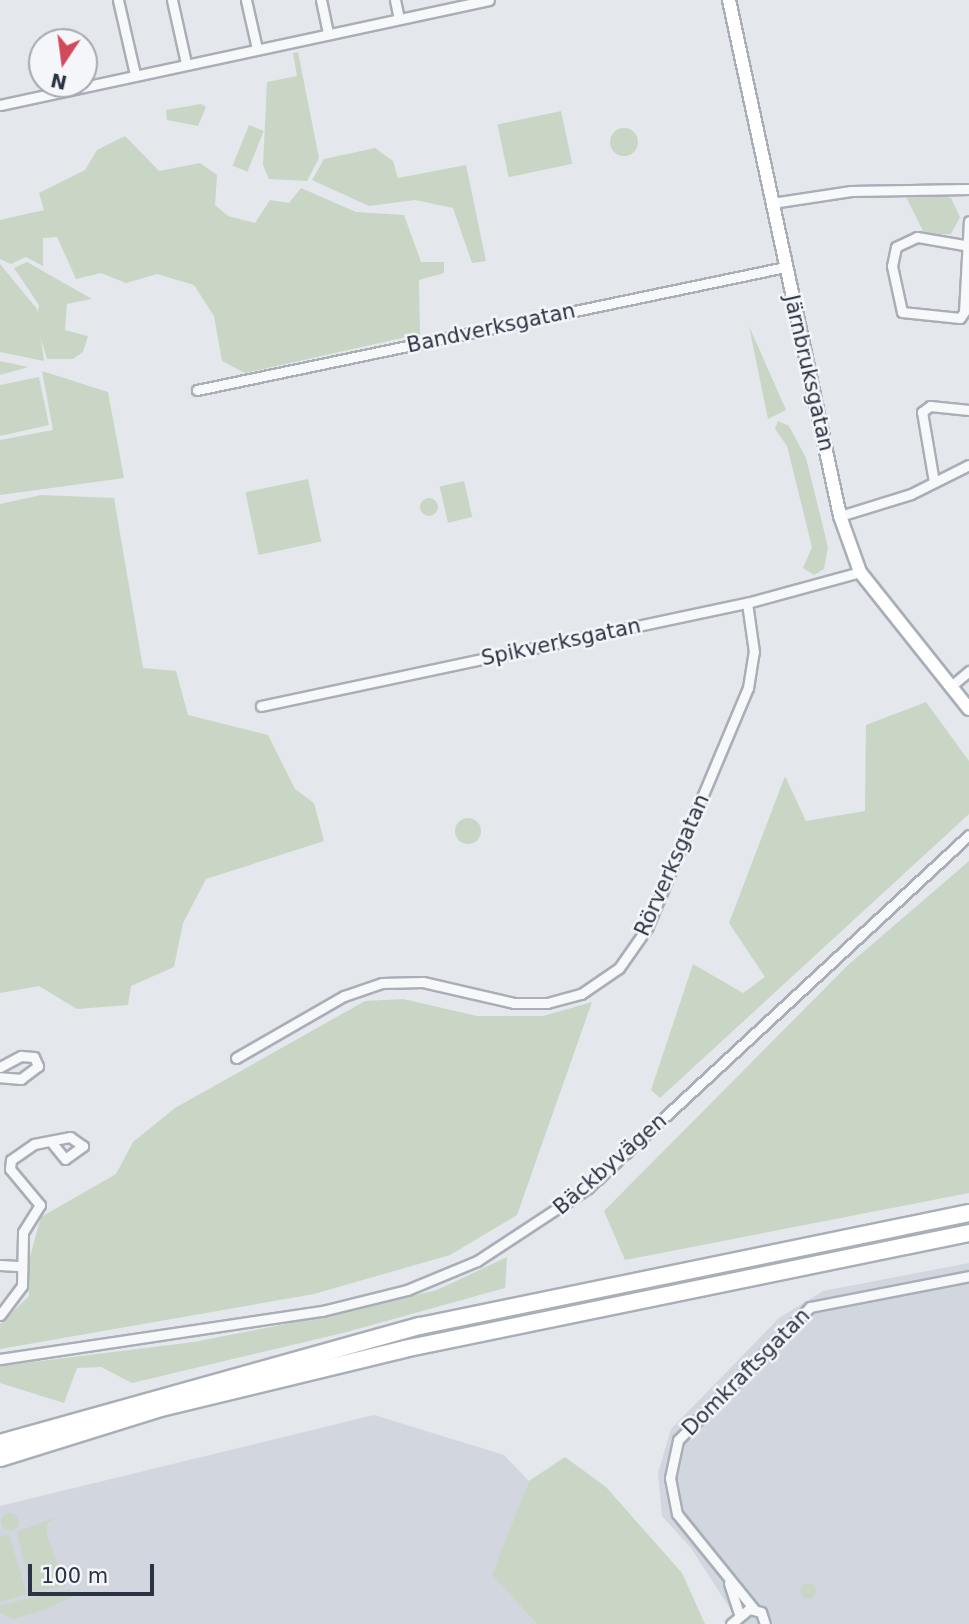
<!DOCTYPE html>
<meta charset="utf-8">
<style>
body{margin:0}
#map{position:relative;width:969px;height:1624px;overflow:hidden;background:#e4e7ec;font-family:"DejaVu Sans",sans-serif}
div>[style]{position:absolute}
.built>*{inset:0;background:#d2d6de}
.green>*{inset:0;background:#c9d6c5;transform-origin:0 0}
.round{border-radius:50%}
.roads{filter:drop-shadow(2px 0 #a9aeb7) drop-shadow(-2px 0 #a9aeb7) drop-shadow(0 2px #a9aeb7) drop-shadow(0 -2px #a9aeb7)}
.street>*{height:9px;margin:-4.5px;padding:0 4.5px;transform-origin:4.5px;border-radius:4.5px;background:#f7f8fa}
.secondary>*{height:12px;margin:-6px;padding:0 6px;transform-origin:6px;border-radius:6px;background:#fff}
.highway>*{height:16px;margin:-8px;padding:0 8px;transform-origin:8px;border-radius:8px;background:#fff}
span{translate:-50% -50%;white-space:nowrap;text-align:center;line-height:1.15;-webkit-text-stroke:5px #f4f6f9;paint-order:stroke}
.street-label{font-size:21px;color:#2b3445}
.north{position:absolute;left:28px;top:28px;width:70px;height:70px;box-sizing:border-box;background:#f4f6f9;border:2px solid #a4a8b1;border-radius:50%;rotate:193deg;font-size:19px;font-weight:700;line-height:28px;text-align:center;color:#2b3445}
.north::after{content:'';display:block;margin:auto;width:24px;height:32px;background:#d1495b;clip-path:polygon(50% 0,100% 100%,50% 72%,0 100%)}
.scale{position:absolute;left:28px;top:1564px;width:126px;height:32px;box-sizing:border-box;border:4px solid #2b3445;border-top:0;padding-left:9px;font-size:21px;line-height:24px;white-space:nowrap;color:#2b3445;-webkit-text-stroke:5px #f4f6f9;paint-order:stroke}
</style>
<div id="map">
<div class="built">
<div style="clip-path:polygon(969px 1263px,969px 1624px,740px 1624px,691px 1548px,662px 1516px,658px 1473px,671px 1429px,779px 1318px,823px 1291px)"></div>
<div style="clip-path:polygon(374px 1415px,504px 1455px,529px 1481px,493px 1575px,537px 1624px,0 1624px,0 1506px)"></div>
</div>
<div class="green">
<div style="clip-path:polygon(298px 52px,319px 158px,307px 181px,269px 179px,263px 165px,267px 82px,297px 76px,293px 53px)"></div>
<div style="clip-path:polygon(201px 104px,206px 107px,198px 126px,167px 120px,166px 110px)"></div>
<div style="left:561px;top:111px;width:54px;height:65px;rotate:78deg"></div>
<div style="left:249px;top:125px;width:16px;height:44px;rotate:22deg"></div>
<div class="round" style="left:610px;top:128px;width:28px;height:28px"></div>
<div style="clip-path:polygon(125px 136px,159px 171px,200px 163px,217px 175px,215px 205px,228px 216px,255px 223px,270px 200px,289px 203px,301px 188px,356px 212px,404px 215px,421px 262px,444px 262px,444px 273px,419px 280px,420px 334px,245px 373px,222px 361px,214px 316px,194px 285px,157px 274px,126px 283px,101px 273px,76px 279px,57px 237px,43px 238px,43px 266px,26px 257px,11px 264px,0 259px,0 220px,44px 210px,39px 193px,85px 170px,97px 150px)"></div>
<div style="clip-path:polygon(375px 148px,393px 161px,398px 178px,466px 165px,486px 261px,472px 263px,453px 208px,415px 200px,369px 206px,312px 180px,324px 159px)"></div>
<div style="clip-path:polygon(933px 193px,951px 198px,960px 217px,951px 234px,925px 235px,905px 195px)"></div>
<div style="clip-path:polygon(27px 262px,92px 299px,67px 304px,65px 330px,88px 336px,83px 352px,73px 359px,47px 359px,36px 322px,39px 305px,14px 268px)"></div>
<div style="clip-path:polygon(0 264px,37px 309px,44px 361px,0 352px)"></div>
<div style="clip-path:polygon(749px 326px,786px 410px,768px 419px)"></div>
<div style="clip-path:polygon(0 361px,28px 367px,0 375px)"></div>
<div style="clip-path:polygon(42px 371px,108px 392px,124px 478px,0 495px,0 440px,53px 430px)"></div>
<div style="clip-path:polygon(39px 377px,49px 425px,0 436px,0 385px)"></div>
<div style="clip-path:polygon(778px 421px,789px 426px,806px 458px,828px 547px,824px 569px,814px 575px,803px 568px,812px 547px,787px 446px,775px 429px)"></div>
<div style="left:308px;top:479px;width:64px;height:64px;rotate:78deg"></div>
<div style="left:464px;top:481px;width:37px;height:25px;rotate:77deg"></div>
<div style="clip-path:polygon(41px 495px,114px 498px,143px 668px,176px 671px,188px 715px,268px 735px,295px 789px,314px 803px,324px 841px,206px 879px,183px 923px,174px 967px,131px 986px,128px 1005px,77px 1009px,39px 986px,0 993px,0 504px)"></div>
<div class="round" style="left:420px;top:498px;width:18px;height:18px"></div>
<div style="clip-path:polygon(926px 702px,969px 761px,969px 814px,660px 1098px,651px 1090px,693px 964px,743px 993px,765px 977px,729px 923px,785px 776px,806px 821px,865px 811px,866px 725px)"></div>
<div class="round" style="left:455px;top:818px;width:26px;height:26px"></div>
<div style="clip-path:polygon(969px 861px,969px 1193px,625px 1260px,604px 1211px,847px 966px)"></div>
<div style="clip-path:polygon(403px 999px,477px 1016px,543px 1016px,592px 1002px,517px 1215px,450px 1255px,314px 1294px,0 1349px,0 1324px,29px 1296px,29px 1260px,41px 1217px,116px 1174px,133px 1142px,175px 1108px,365px 1001px)"></div>
<div style="clip-path:polygon(507px 1257px,505px 1288px,343px 1333px,132px 1383px,101px 1367px,77px 1368px,64px 1403px,0 1383px,0 1366px,194px 1342px,332px 1315px,437px 1290px)"></div>
<div style="clip-path:polygon(565px 1457px,606px 1487px,682px 1573px,705px 1624px,537px 1624px,492px 1575px,529px 1481px)"></div>
<div class="round" style="left:1px;top:1513px;width:18px;height:18px"></div>
<div style="clip-path:polygon(59px 1516px,47px 1524px,47px 1535px,66px 1586px,31px 1592px,17px 1532px)"></div>
<div style="clip-path:polygon(9px 1534px,27px 1594px,0 1602px,0 1536px)"></div>
<div class="round" style="left:800px;top:1583px;width:16px;height:16px"></div>
<div style="clip-path:polygon(70px 1589px,72px 1597px,41px 1611px,13px 1619px,0 1613px,0 1605px)"></div>
</div>
<div class="roads">
<div class="street">
<div style="left:118px;top:0;width:76px;rotate:77.1deg"></div>
<div style="left:172px;top:0;width:65px;rotate:77.5deg"></div>
<div style="left:246px;top:0;width:50px;rotate:77.3deg"></div>
<div style="left:321px;top:0;width:35px;rotate:78deg"></div>
<div style="left:395px;top:0;width:19px;rotate:78deg"></div>
<div style="left:0;top:105px;width:500px;rotate:-12.12deg"></div>
<div style="left:772px;top:203px;width:80px;rotate:-8.6deg"></div>
<div style="left:851px;top:191px;width:118px;rotate:-1deg"></div>
<div style="left:964px;top:245px;width:48px;rotate:-170.3deg"></div>
<div style="left:917px;top:237px;width:23px;rotate:155deg"></div>
<div style="left:896px;top:247px;width:19px;rotate:102deg"></div>
<div style="left:892px;top:266px;width:47px;rotate:77.7deg"></div>
<div style="left:902px;top:312px;width:58px;rotate:5.9deg"></div>
<div style="left:960px;top:318px;width:7px;rotate:-56deg"></div>
<div style="left:964px;top:312px;width:91px;rotate:-86.9deg"></div>
<div style="left:197px;top:390px;width:601px;rotate:-11.81deg"></div>
<div style="left:934px;top:482px;width:71px;rotate:-99.7deg"></div>
<div style="left:922px;top:412px;width:10px;rotate:-37deg"></div>
<div style="left:930px;top:406px;width:39px;rotate:6deg"></div>
<div style="left:840px;top:516px;width:74px;rotate:-17.2deg"></div>
<div style="left:911px;top:494px;width:65px;rotate:-26.6deg"></div>
<div style="left:950px;top:687px;width:25px;rotate:-40deg"></div>
<div style="left:261px;top:706px;width:497px;rotate:-12deg"></div>
<div style="left:747px;top:603px;width:117px;rotate:-15.3deg"></div>
<div style="left:236px;top:1058px;width:125px;rotate:-29.9deg"></div>
<div style="left:344px;top:996px;width:40px;rotate:-18.9deg"></div>
<div style="left:382px;top:983px;width:41px;rotate:-1.4deg"></div>
<div style="left:423px;top:982px;width:93px;rotate:13deg"></div>
<div style="left:514px;top:1003px;width:33px"></div>
<div style="left:547px;top:1003px;width:35px;rotate:-15deg"></div>
<div style="left:581px;top:994px;width:46px;rotate:-34.4deg"></div>
<div style="left:619px;top:968px;width:49px;rotate:-55deg"></div>
<div style="left:647px;top:928px;width:260px;rotate:-67.2deg"></div>
<div style="left:748px;top:688px;width:36px;rotate:-81deg"></div>
<div style="left:754px;top:652px;width:49px;rotate:-98.1deg"></div>
<div style="left:0;top:1067px;width:24px;rotate:-28deg"></div>
<div style="left:21px;top:1056px;width:13px;rotate:4deg"></div>
<div style="left:34px;top:1057px;width:10px;rotate:66deg"></div>
<div style="left:38px;top:1066px;width:21px;rotate:143deg"></div>
<div style="left:21px;top:1079px;width:21px;rotate:-175deg"></div>
<div style="left:0;top:1265px;width:22px;rotate:3deg"></div>
<div style="left:0;top:1315px;width:36px;rotate:-53deg"></div>
<div style="left:22px;top:1286px;width:54px;rotate:-88.9deg"></div>
<div style="left:23px;top:1232px;width:32px;rotate:-58deg"></div>
<div style="left:40px;top:1205px;width:47px;rotate:-129.8deg"></div>
<div style="left:10px;top:1169px;width:9px;rotate:-84deg"></div>
<div style="left:11px;top:1160px;width:28px;rotate:-35deg"></div>
<div style="left:34px;top:1144px;width:37px;rotate:-11deg"></div>
<div style="left:70px;top:1137px;width:16px;rotate:35deg"></div>
<div style="left:83px;top:1146px;width:22px;rotate:144deg"></div>
<div style="left:65px;top:1159px;width:22px;rotate:-129deg"></div>
<div style="left:0;top:1359px;width:326px;rotate:-8.5deg"></div>
<div style="left:322px;top:1311px;width:88px;rotate:-13.9deg"></div>
<div style="left:407px;top:1290px;width:76px;rotate:-22.5deg"></div>
<div style="left:477px;top:1261px;width:133px;rotate:-33.3deg"></div>
<div style="left:588px;top:1188px;width:519px;rotate:-42.82deg"></div>
<div style="left:729px;top:1583px;width:33px;rotate:72deg"></div>
<div style="left:754px;top:1609px;width:122px;rotate:-129deg"></div>
<div style="left:677px;top:1514px;width:37px;rotate:-101deg"></div>
<div style="left:670px;top:1478px;width:39px;rotate:-78deg"></div>
<div style="left:678px;top:1440px;width:187px;rotate:-45.2deg"></div>
<div style="left:810px;top:1307px;width:162px;rotate:-11deg"></div>
<div style="left:731px;top:1624px;width:23px;rotate:-40deg"></div>
<div style="left:749px;top:1609px;width:12px;rotate:14deg"></div>
<div style="left:761px;top:1612px;width:13px;rotate:72deg"></div>
</div>
<div class="secondary">
<div style="left:729px;top:0;width:528px;rotate:77.86deg"></div>
<div style="left:840px;top:516px;width:59px;rotate:70.3deg"></div>
<div style="left:860px;top:572px;width:175px;rotate:51.5deg"></div>
</div>
<div class="highway">
<div style="left:0;top:1443px;width:436px;rotate:-15.6deg"></div>
<div style="left:420px;top:1326px;width:561px;rotate:-11.63deg"></div>
<div style="left:0;top:1458px;width:169px;rotate:-17.3deg"></div>
<div style="left:161px;top:1408px;width:250px;rotate:-13.6deg"></div>
<div style="left:404px;top:1349px;width:577px;rotate:-11.6deg"></div>
</div>
</div>
<div class="street-label">
<span style="left:491px;top:328px;rotate:-12deg">Bandverksgatan</span>
<span style="left:809px;top:373px;rotate:77deg">Järnbruksgatan</span>
<span style="left:561px;top:642px;rotate:-12deg">Spikverksgatan</span>
<span style="left:672px;top:865px;rotate:-66deg">Rörverksgatan</span>
<span style="left:610px;top:1164px;rotate:-41deg">Bäckbyvägen</span>
<span style="left:746px;top:1372px;rotate:-45deg">Domkraftsgatan</span>
</div>
<div class="north">N</div>
<div class="scale">100 m</div>
</div>
